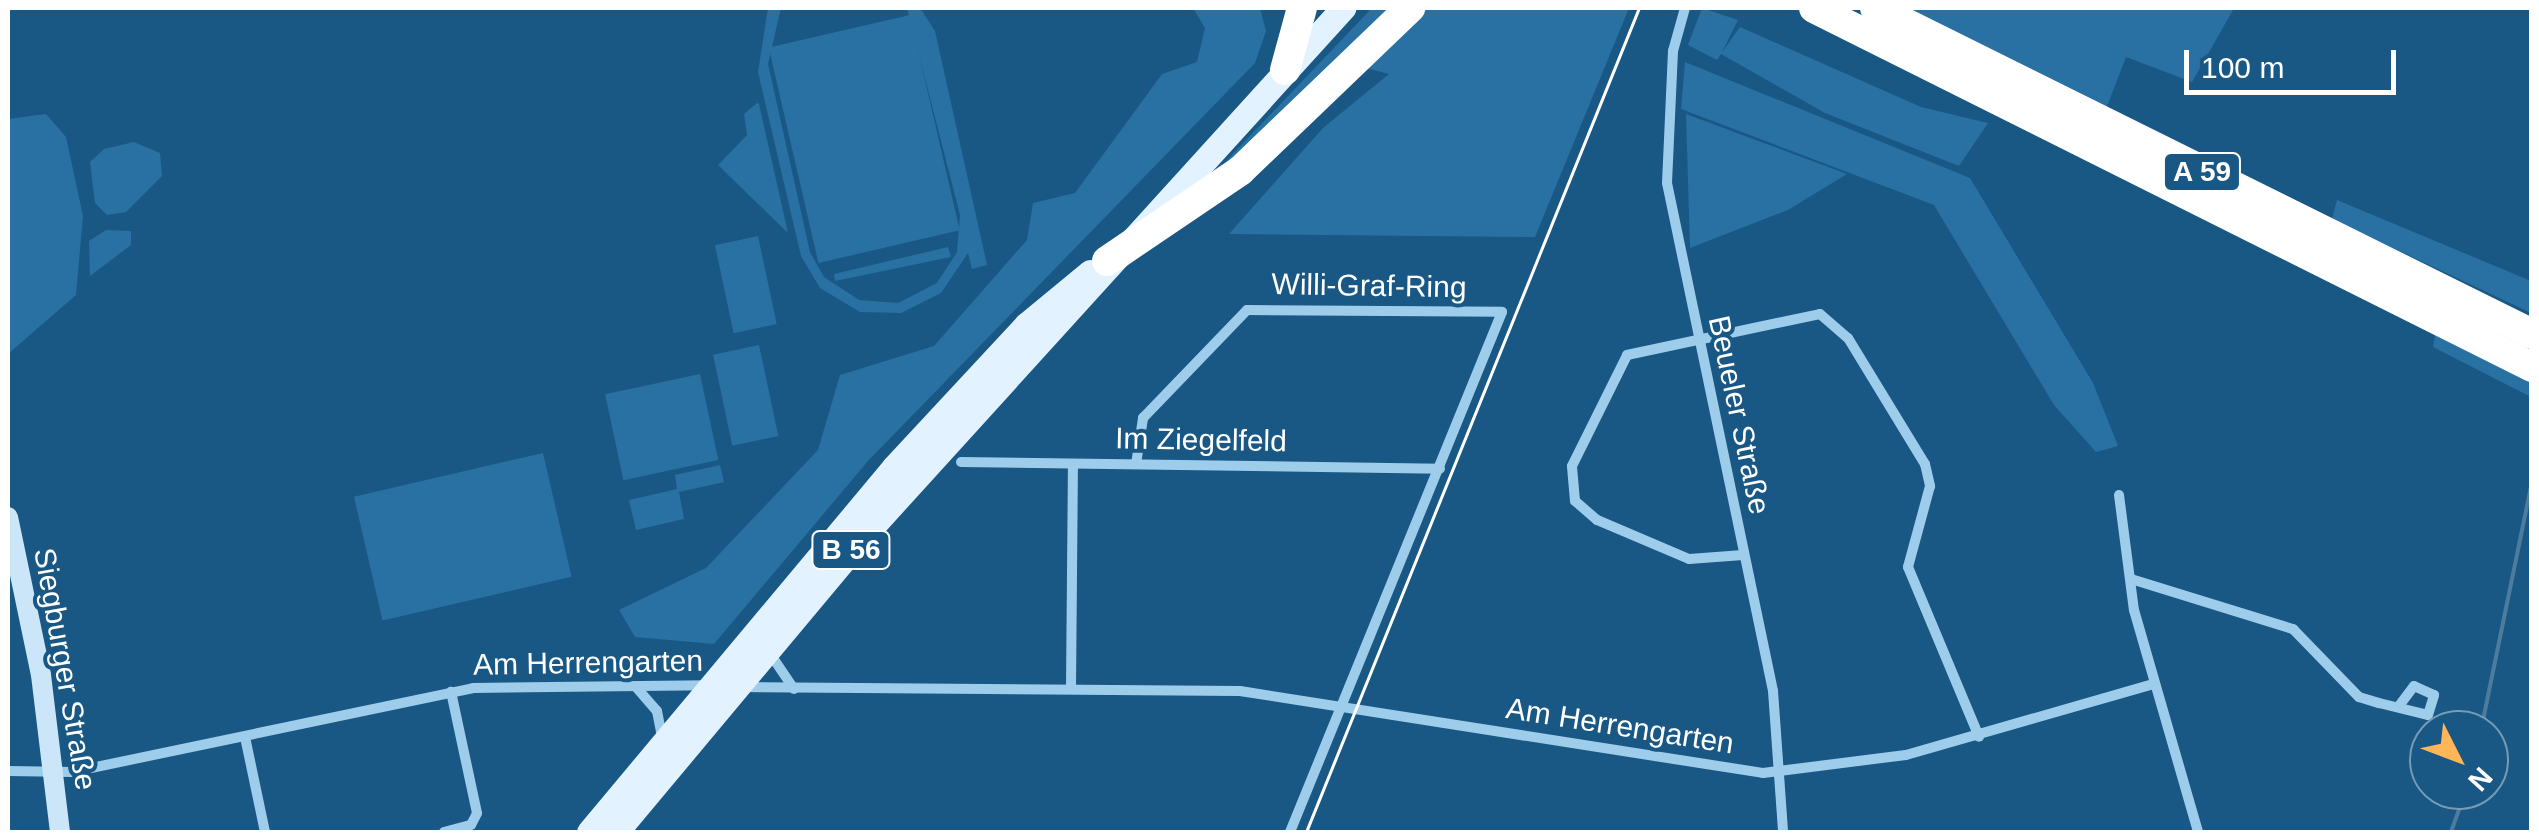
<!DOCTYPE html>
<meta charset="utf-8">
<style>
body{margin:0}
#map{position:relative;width:2539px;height:840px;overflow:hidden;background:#195884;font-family:Arial,sans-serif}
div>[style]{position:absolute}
.green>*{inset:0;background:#2871a2;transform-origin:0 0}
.stream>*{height:4px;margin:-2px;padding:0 2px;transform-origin:2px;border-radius:2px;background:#4d7c9d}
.street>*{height:10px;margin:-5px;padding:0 5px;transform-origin:5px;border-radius:5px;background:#9ecdec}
.secondary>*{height:20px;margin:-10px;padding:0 10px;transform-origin:10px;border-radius:10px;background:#cbe5f9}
.primary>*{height:25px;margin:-12.5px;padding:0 12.5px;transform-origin:12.5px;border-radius:12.5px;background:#e3f2ff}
.highway>*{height:30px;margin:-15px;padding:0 15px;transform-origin:15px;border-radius:15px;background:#fff}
.tram>*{height:2.5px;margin:-1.25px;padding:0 1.25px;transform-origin:1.25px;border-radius:1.25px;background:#fff}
span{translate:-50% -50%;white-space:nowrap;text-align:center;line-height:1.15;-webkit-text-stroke:8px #195884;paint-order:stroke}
.shield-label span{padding:2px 8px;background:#195884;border:2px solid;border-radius:8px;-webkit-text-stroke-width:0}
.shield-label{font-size:28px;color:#fff;font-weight:700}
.street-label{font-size:30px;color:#fff}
.frame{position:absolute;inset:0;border:10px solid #fff;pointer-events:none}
.north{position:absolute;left:2409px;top:710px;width:100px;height:100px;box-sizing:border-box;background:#195884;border:2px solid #759bb5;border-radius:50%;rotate:132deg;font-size:28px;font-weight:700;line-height:40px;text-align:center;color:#fff}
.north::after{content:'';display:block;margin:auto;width:35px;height:45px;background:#ffb659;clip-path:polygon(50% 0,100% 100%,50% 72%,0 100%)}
.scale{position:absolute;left:2184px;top:50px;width:212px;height:45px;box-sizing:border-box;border:5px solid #fff;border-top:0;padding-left:12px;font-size:30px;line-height:35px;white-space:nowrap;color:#fff;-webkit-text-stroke:8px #195884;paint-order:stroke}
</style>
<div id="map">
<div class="green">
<div style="clip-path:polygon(768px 8px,781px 8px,768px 64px,810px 252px,824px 277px,859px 300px,898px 303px,937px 283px,957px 252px,960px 215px,907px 8px,920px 8px,935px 31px,987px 265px,972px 269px,968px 253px,941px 293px,901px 313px,860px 312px,820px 288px,801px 256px,758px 72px)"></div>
<div style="clip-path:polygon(1193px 8px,1260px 8px,1266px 31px,1255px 63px,868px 461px,714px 644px,635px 637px,619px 610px,706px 568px,818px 450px,840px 375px,934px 346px,1027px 240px,1033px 203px,1075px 193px,1162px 74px,1197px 62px,1205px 28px)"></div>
<div style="clip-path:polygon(1372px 8px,1629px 8px,1535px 237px,1229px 234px,1323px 128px,1389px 74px,1343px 62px,1234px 167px,1226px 161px)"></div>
<div style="clip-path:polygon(1702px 8px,1738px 20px,1722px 52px,1740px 27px,1921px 107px,1988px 123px,1959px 166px,1825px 113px,1721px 54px,1717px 60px,1688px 45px)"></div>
<div style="clip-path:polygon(1909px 8px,2227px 8px,2233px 10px,2192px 82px,2126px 57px,2106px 109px)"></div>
<div style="left:910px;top:15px;width:221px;height:145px;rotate:77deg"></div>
<div style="clip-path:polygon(1685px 62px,1970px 178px,2093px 383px,2118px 446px,2096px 452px,2054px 405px,1934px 205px,1681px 109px)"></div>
<div style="clip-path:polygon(757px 103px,759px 104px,788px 233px,718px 165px,747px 135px,744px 114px)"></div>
<div style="clip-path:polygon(46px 114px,66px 137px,83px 216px,76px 295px,8px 354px,8px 119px)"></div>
<div style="clip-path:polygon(1686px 114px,1847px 174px,1788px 210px,1690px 248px)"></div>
<div style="clip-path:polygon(134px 142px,160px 153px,162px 176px,126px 212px,107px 215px,95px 203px,90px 162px,104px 149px)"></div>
<div style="clip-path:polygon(2337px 200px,2531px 281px,2531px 313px,2332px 219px)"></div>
<div style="clip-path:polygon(106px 230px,131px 231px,131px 245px,90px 276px,89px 241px)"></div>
<div style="left:758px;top:236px;width:90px;height:44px;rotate:78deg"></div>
<div style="clip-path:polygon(948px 247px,951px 257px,835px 281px,834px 274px)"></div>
<div style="clip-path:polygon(2435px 335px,2531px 383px,2531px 397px,2433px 347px)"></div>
<div style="left:759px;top:345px;width:93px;height:47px;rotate:78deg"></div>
<div style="left:700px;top:374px;width:88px;height:97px;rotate:78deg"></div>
<div style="left:543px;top:453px;width:127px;height:194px;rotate:77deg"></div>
<div style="clip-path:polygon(720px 465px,724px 482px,679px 492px,684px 519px,636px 530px,629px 500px,677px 489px,675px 475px)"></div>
</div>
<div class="stream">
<div style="left:2481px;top:730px;width:253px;rotate:-78.4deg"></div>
<div style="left:2451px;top:832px;width:45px;rotate:-70.3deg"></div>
</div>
<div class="street">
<div style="left:1685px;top:8px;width:45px;rotate:105.6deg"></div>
<div style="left:1673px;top:51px;width:132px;rotate:92.6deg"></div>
<div style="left:1667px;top:183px;width:519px;rotate:78.21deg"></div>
<div style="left:1773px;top:691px;width:141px;rotate:85.9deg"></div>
<div style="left:961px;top:462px;width:479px;rotate:0.8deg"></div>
<div style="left:1136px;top:464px;width:47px;rotate:-81.3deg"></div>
<div style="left:1143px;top:418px;width:150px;rotate:-46.1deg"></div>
<div style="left:1247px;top:310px;width:255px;rotate:0.4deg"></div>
<div style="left:1502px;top:312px;width:562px;rotate:112.18deg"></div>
<div style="left:2119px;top:495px;width:116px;rotate:82.6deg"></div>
<div style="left:2134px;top:610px;width:231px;rotate:73.9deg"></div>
<div style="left:1743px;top:555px;width:54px;rotate:175.8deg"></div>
<div style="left:1689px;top:559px;width:100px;rotate:-157deg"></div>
<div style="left:1597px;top:520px;width:29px;rotate:-139deg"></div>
<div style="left:1575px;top:501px;width:35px;rotate:-95deg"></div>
<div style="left:1572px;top:466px;width:124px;rotate:-63.6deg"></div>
<div style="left:1627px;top:355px;width:197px;rotate:-12deg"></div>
<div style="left:1820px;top:314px;width:37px;rotate:41deg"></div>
<div style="left:1848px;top:338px;width:148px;rotate:58.6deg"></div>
<div style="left:1925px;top:464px;width:23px;rotate:77deg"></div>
<div style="left:1930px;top:486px;width:84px;rotate:105.2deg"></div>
<div style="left:1908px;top:567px;width:184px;rotate:67.3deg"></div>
<div style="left:2131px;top:579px;width:170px;rotate:17.2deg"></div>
<div style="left:2293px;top:629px;width:95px;rotate:45.9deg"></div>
<div style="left:2359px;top:697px;width:21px;rotate:17deg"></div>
<div style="left:2379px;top:703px;width:50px;rotate:13.8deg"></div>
<div style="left:2428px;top:715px;width:21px;rotate:-73deg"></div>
<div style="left:2434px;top:695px;width:22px;rotate:-156deg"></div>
<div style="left:2414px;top:686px;width:26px;rotate:127deg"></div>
<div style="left:771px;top:655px;width:41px;rotate:55.9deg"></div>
<div style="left:636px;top:687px;width:32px;rotate:49deg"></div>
<div style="left:657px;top:711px;width:25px;rotate:79deg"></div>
<div style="left:739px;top:687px;width:501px;rotate:0.46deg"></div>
<div style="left:1240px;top:691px;width:529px;rotate:8.91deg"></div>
<div style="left:1763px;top:773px;width:144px;rotate:-7.2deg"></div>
<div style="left:1906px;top:755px;width:257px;rotate:-16deg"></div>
<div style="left:1071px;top:688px;width:224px;rotate:-89.5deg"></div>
<div style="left:245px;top:737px;width:97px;rotate:78.1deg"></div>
<div style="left:8px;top:771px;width:64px;rotate:0.9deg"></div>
<div style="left:72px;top:772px;width:410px;rotate:-11.8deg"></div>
<div style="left:473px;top:688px;width:234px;rotate:-0.7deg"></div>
<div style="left:444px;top:832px;width:28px;rotate:-15deg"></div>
<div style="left:471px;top:825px;width:13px;rotate:-63deg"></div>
<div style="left:477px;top:813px;width:124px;rotate:-102.1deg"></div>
</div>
<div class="secondary">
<div style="left:8px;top:517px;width:161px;rotate:78.2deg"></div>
<div style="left:41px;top:675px;width:158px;rotate:83.1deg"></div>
</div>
<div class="primary">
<div style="left:589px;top:832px;width:476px;rotate:-50.1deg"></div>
<div style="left:894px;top:467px;width:194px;rotate:-47.1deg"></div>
<div style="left:1026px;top:325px;width:83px;rotate:-39.6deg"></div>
<div style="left:616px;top:832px;width:381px;rotate:-50.1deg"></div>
<div style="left:860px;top:540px;width:719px;rotate:-47.76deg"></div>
</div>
<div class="highway">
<div style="left:1814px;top:8px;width:803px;rotate:26.57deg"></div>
<div style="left:1875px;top:8px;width:733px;rotate:26.39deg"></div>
<div style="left:1285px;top:70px;width:64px;rotate:-74.7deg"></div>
<div style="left:1107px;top:261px;width:161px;rotate:-34.1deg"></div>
<div style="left:1240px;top:171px;width:236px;rotate:-43.8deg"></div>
</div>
<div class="tram">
<div style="left:1306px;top:832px;width:889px;rotate:-68deg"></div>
</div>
<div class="shield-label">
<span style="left:2202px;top:172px">A 59</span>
<span style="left:851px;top:550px">B 56</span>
</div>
<div class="street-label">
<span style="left:1369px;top:286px;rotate:1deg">Willi-Graf-Ring</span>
<span style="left:1739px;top:415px;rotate:78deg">Beueler Straße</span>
<span style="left:1201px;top:440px;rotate:1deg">Im Ziegelfeld</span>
<span style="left:588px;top:663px;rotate:-1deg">Am Herrengarten</span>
<span style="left:65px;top:669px;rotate:80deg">Siegburger Straße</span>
<span style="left:1620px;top:726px;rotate:9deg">Am Herrengarten</span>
</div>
<div class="frame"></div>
<div class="north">N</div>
<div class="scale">100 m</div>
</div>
